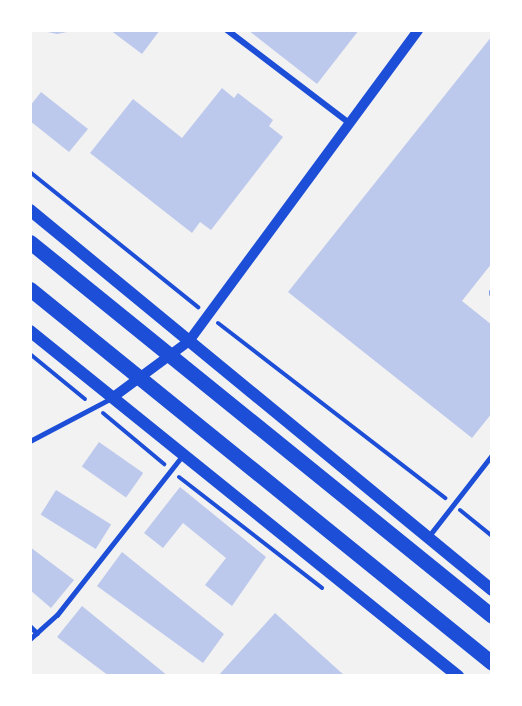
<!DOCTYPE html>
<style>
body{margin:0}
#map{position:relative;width:522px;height:706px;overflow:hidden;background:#f2f2f2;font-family:Mulish,sans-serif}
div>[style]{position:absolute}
.building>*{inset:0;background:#bdc9ec;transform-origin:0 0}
.path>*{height:4px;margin:-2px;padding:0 2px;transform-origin:2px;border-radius:2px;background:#1d4ed8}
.service>*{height:4.5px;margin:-2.25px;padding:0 2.25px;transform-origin:2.25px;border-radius:2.25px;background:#1d4ed8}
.minor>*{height:6px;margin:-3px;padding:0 3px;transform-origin:3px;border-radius:3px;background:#1d4ed8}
.tertiary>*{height:10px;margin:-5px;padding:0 5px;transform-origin:5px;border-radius:5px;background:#1d4ed8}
.secondary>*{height:12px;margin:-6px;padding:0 6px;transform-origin:6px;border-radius:6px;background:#1d4ed8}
.primary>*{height:15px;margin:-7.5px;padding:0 7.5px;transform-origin:7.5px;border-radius:7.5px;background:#1d4ed8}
span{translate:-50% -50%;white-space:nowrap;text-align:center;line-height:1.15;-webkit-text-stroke:6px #fff;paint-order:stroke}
.frame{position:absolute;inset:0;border:32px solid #fff;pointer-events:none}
</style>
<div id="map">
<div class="building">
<div style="clip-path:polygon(38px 30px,77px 30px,57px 34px)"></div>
<div style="clip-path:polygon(110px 30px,160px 30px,142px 54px)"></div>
<div style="clip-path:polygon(248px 30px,359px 30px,317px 84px)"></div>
<div style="clip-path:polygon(492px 36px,492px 263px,462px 301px,492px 325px,492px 413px,472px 438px,288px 292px)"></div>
<div style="clip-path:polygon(222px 88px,234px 98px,238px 93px,273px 120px,269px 126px,283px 137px,211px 230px,200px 222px,192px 233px,90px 153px,133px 99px,182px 138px)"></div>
<div style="clip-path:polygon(41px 92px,88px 129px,69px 152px,30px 121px,30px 106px)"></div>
<div style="left:99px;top:442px;width:54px;height:30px;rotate:35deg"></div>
<div style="clip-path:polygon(180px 487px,266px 557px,232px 606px,205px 585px,226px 558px,183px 523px,163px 548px,144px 533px)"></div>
<div style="left:56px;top:490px;width:65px;height:29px;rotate:32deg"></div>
<div style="clip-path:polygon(30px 547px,74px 580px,51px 608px,30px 590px)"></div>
<div style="clip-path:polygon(122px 552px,224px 634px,203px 663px,97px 586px)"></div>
<div style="clip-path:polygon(82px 606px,168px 676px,109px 676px,57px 637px)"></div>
<div style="clip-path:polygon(275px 613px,345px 676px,218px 676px)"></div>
</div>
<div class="path">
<div style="left:30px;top:172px;width:216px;rotate:38.8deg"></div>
<div style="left:218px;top:323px;width:287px;rotate:37.6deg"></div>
<div style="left:30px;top:354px;width:71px;rotate:39.3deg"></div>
<div style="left:103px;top:413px;width:80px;rotate:39.9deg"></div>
<div style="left:179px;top:477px;width:181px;rotate:37.8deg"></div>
<div style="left:460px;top:510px;width:41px;rotate:39.1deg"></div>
</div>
<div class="service">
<div style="left:492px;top:291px;width:3px;rotate:90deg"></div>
<div style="left:30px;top:441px;width:90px;rotate:-27.7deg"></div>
<div style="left:429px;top:536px;width:103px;rotate:-52.1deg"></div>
<div style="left:30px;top:626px;width:10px;rotate:45deg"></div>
<div style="left:30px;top:639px;width:36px;rotate:-42deg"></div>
<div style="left:57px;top:615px;width:204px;rotate:-51.8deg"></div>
</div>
<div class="minor">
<div style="left:227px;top:30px;width:153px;rotate:37.3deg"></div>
</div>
<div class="tertiary">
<div style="left:112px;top:398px;width:96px;rotate:-36.5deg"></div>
<div style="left:189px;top:341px;width:386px;rotate:-53.6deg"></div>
</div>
<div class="secondary">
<div style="left:30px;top:210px;width:598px;rotate:39.44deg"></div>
<div style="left:30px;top:331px;width:550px;rotate:38.87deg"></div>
</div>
<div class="primary">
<div style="left:30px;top:242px;width:594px;rotate:38.99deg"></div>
<div style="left:30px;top:289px;width:594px;rotate:38.99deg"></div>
</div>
<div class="frame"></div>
</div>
